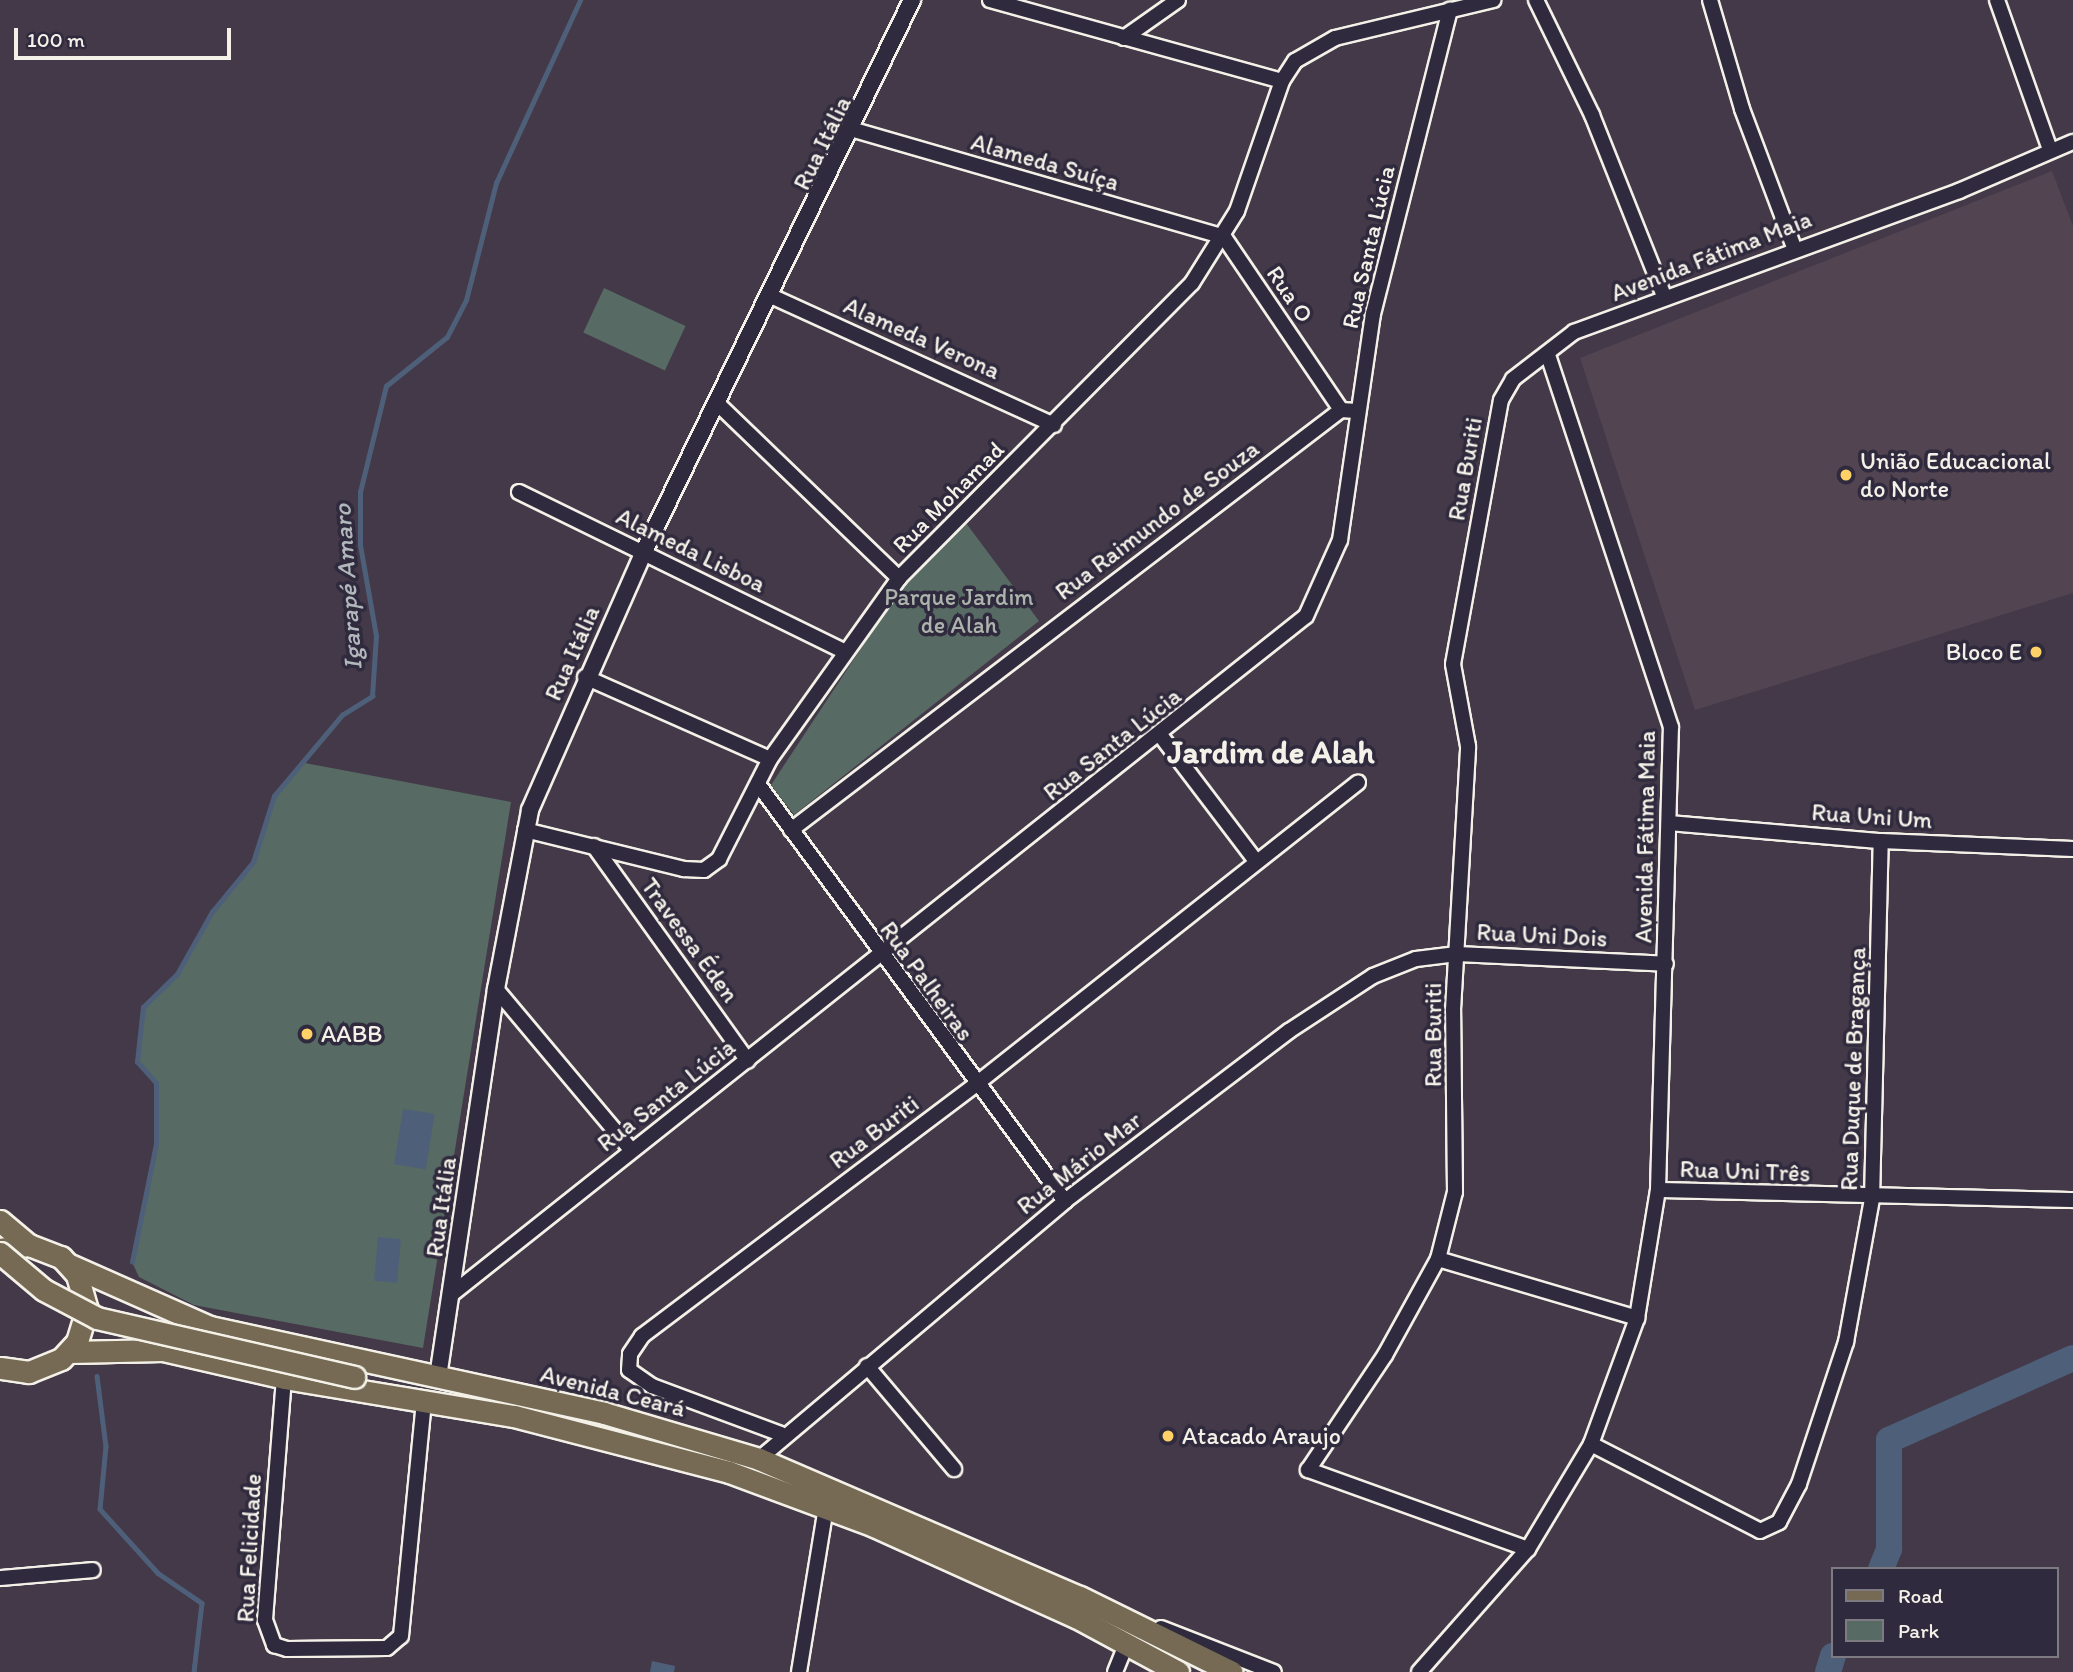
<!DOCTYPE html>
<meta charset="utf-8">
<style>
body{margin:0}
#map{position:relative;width:2073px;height:1672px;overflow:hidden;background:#443948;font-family:Itim,sans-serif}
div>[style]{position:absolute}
.built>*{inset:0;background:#524450}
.green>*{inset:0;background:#576a64;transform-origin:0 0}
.water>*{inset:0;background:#4e6079;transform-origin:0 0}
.stream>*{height:4.5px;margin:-2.25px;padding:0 2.25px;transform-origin:2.25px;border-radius:2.25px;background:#4e6079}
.river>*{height:26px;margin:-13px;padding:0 13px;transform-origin:13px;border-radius:13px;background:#4e6079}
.roads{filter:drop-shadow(2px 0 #f4f1e8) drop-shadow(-2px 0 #f4f1e8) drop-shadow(0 2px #f4f1e8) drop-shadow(0 -2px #f4f1e8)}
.minor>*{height:14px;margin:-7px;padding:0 7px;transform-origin:7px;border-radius:7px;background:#2f2a3d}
.tertiary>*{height:16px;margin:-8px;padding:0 8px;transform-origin:8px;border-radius:8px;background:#2f2a3d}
.primary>*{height:21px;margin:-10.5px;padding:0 10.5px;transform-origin:10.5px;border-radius:10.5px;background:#766a54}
.bridges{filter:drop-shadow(2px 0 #f4f1e8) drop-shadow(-2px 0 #f4f1e8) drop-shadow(0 2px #f4f1e8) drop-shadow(0 -2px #f4f1e8)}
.primary-bridge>*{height:21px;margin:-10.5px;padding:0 10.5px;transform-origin:10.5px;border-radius:10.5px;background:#766a54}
.dots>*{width:19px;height:19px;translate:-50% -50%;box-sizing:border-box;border:4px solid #2f2a3d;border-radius:50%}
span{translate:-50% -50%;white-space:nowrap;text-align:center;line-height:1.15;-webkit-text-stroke:7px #2f2a3d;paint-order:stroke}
.street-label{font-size:24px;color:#f4f1e8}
.poi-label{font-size:24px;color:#f4f1e8}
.left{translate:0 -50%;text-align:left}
.right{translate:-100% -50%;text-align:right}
.park-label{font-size:24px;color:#adb4ad}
.water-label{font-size:26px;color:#b2b7bc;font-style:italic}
.district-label{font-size:32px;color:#f4f1e8;font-weight:700}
.legend{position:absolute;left:1831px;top:1567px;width:228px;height:91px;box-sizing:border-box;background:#2f2a3d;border:2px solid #7e7a81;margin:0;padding:9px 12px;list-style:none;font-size:21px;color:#f4f1e8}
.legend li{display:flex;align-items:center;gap:14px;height:35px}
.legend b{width:35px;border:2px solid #7e7a81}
.scale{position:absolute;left:14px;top:28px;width:217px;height:32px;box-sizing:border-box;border:4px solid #f4f1e8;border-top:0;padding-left:9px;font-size:21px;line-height:24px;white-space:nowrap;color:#f4f1e8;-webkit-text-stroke:5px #2f2a3d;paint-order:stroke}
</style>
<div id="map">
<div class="built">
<div style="clip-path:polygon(2052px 171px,2073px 226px,2073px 593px,1695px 710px,1580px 358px)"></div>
</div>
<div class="green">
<div style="left:604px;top:288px;width:90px;height:49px;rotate:25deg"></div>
<div style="clip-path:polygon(966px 523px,1039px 621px,794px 815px,771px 785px,906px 580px)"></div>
<div style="clip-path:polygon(305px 763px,511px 802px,423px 1348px,194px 1305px,139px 1277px,132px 1262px,156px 1144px,156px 1083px,137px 1062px,143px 1007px,177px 974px,212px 912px,253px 862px,274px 796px)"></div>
</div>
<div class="water">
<div style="left:403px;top:1109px;width:32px;height:56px;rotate:9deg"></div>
<div style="left:378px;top:1237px;width:23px;height:44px;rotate:5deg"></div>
<div style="clip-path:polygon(652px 1661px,675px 1666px,674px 1672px,650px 1672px)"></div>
</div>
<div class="stream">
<div style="left:132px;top:1262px;width:120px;rotate:-78.5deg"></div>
<div style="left:156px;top:1144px;width:61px;rotate:-90deg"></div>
<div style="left:156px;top:1083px;width:28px;rotate:-132deg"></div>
<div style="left:137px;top:1062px;width:55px;rotate:-83.8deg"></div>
<div style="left:143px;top:1007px;width:47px;rotate:-44.1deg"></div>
<div style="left:177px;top:974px;width:71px;rotate:-60.6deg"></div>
<div style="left:212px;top:912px;width:65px;rotate:-50.6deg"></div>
<div style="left:253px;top:862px;width:69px;rotate:-72.3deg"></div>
<div style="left:274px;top:796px;width:106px;rotate:-50deg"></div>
<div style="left:342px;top:715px;width:36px;rotate:-32deg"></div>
<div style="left:372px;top:696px;width:60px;rotate:-86.2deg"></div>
<div style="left:376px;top:636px;width:92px;rotate:-100deg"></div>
<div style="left:360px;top:545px;width:53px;rotate:-90deg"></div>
<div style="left:360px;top:492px;width:109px;rotate:-76.2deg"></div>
<div style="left:386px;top:386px;width:78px;rotate:-38.8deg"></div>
<div style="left:447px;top:337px;width:42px;rotate:-62.8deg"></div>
<div style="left:466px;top:300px;width:121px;rotate:-75.6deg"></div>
<div style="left:496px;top:183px;width:201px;rotate:-65.3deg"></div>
<div style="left:97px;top:1376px;width:71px;rotate:82.7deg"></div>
<div style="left:106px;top:1446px;width:63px;rotate:95.4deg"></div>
<div style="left:100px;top:1509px;width:86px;rotate:47.8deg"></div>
<div style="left:158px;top:1573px;width:53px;rotate:34.3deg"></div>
<div style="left:202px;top:1603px;width:69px;rotate:96.6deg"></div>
</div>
<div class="river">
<div style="left:1881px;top:1569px;width:22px;rotate:-68deg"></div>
<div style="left:1889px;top:1549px;width:109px;rotate:-90deg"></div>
<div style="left:1889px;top:1440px;width:201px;rotate:-24deg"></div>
<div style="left:1828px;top:1672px;width:17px;rotate:-73deg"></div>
</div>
<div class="roads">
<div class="minor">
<div style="left:990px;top:0;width:303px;rotate:15.5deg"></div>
<div style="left:1536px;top:0;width:128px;rotate:64deg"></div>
<div style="left:1592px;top:115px;width:197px;rotate:68.3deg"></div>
<div style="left:1710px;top:0;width:114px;rotate:73.6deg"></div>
<div style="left:1742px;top:109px;width:147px;rotate:69.4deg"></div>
<div style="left:1997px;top:0;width:159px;rotate:70.5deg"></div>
<div style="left:1124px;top:38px;width:66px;rotate:-35.1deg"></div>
<div style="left:854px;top:130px;width:385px;rotate:16.1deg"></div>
<div style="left:1224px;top:237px;width:209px;rotate:55.9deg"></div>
<div style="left:771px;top:296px;width:311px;rotate:24.5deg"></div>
<div style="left:719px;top:405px;width:250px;rotate:43.9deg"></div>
<div style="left:519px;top:492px;width:360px;rotate:26.1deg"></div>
<div style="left:585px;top:677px;width:202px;rotate:23.9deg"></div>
<div style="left:1161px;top:736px;width:157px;rotate:52.8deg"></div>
<div style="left:758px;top:784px;width:518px;rotate:53.64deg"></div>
<div style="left:1669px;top:823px;width:213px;rotate:4.9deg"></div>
<div style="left:1881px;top:841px;width:192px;rotate:2.4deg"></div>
<div style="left:525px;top:830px;width:164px;rotate:13.8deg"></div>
<div style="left:684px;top:869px;width:20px;rotate:3deg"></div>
<div style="left:704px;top:870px;width:19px;rotate:-36deg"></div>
<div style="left:719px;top:859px;width:112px;rotate:-63deg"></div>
<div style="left:770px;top:759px;width:222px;rotate:-54.5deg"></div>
<div style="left:899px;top:578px;width:416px;rotate:-45.2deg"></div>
<div style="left:1192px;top:283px;width:85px;rotate:-58deg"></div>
<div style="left:1237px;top:211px;width:138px;rotate:-70.9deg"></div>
<div style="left:1282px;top:81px;width:24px;rotate:-57deg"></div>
<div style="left:1295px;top:61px;width:46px;rotate:-29.9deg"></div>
<div style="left:1335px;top:38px;width:163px;rotate:-13.5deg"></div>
<div style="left:791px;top:830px;width:692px;rotate:-37.37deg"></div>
<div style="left:1341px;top:410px;width:15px;rotate:4deg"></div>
<div style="left:594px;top:846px;width:264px;rotate:54.4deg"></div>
<div style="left:496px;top:989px;width:210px;rotate:50deg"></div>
<div style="left:1658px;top:1190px;width:415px;rotate:1.4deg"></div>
<div style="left:1438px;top:1259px;width:208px;rotate:16.5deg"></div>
<div style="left:452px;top:1294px;width:1090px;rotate:-38.45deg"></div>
<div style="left:1306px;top:616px;width:83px;rotate:-65.9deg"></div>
<div style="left:1340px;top:540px;width:228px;rotate:-81.7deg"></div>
<div style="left:1373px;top:314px;width:314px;rotate:-75.8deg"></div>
<div style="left:867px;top:1366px;width:135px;rotate:49.8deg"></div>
<div style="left:284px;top:1378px;width:243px;rotate:94.5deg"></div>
<div style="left:265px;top:1620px;width:27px;rotate:70deg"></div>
<div style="left:274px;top:1645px;width:14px;rotate:17deg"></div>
<div style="left:287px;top:1649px;width:100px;rotate:-0.6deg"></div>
<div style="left:387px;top:1648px;width:18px;rotate:-41deg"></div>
<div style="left:401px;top:1636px;width:237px;rotate:-84.4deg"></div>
<div style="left:781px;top:1434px;width:138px;rotate:-159.6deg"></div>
<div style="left:652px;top:1386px;width:28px;rotate:-145deg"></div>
<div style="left:629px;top:1370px;width:16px;rotate:-86deg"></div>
<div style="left:630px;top:1354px;width:22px;rotate:-56deg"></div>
<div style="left:642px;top:1336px;width:417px;rotate:-37deg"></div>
<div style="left:975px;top:1085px;width:488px;rotate:-38.3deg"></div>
<div style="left:1591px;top:1444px;width:190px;rotate:27.2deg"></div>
<div style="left:1760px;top:1531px;width:21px;rotate:-25deg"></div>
<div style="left:1779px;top:1522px;width:43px;rotate:-62.2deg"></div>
<div style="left:1799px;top:1484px;width:150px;rotate:-71.7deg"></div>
<div style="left:1846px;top:1342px;width:145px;rotate:-79.7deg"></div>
<div style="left:1872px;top:1199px;width:358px;rotate:-88.6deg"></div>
<div style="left:759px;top:1459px;width:400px;rotate:-40.1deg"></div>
<div style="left:1065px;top:1201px;width:281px;rotate:-37.2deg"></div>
<div style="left:1289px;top:1031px;width:100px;rotate:-33.2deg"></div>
<div style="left:1373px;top:976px;width:46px;rotate:-21.6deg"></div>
<div style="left:1416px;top:959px;width:41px;rotate:-7deg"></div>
<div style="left:1457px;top:954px;width:209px;rotate:2.7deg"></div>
<div style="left:1528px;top:1549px;width:234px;rotate:-160.2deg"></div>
<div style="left:1308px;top:1470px;width:138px;rotate:-56.2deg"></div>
<div style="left:1385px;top:1355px;width:110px;rotate:-61.1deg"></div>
<div style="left:1438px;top:1259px;width:69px;rotate:-75.8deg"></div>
<div style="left:1455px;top:1192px;width:182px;rotate:-90.6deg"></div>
<div style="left:1453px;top:1010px;width:264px;rotate:-86.7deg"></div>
<div style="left:1468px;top:746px;width:83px;rotate:-100.4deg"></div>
<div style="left:1453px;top:664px;width:268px;rotate:-79.7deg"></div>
<div style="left:1501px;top:400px;width:24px;rotate:-60deg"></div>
<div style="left:1513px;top:379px;width:77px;rotate:-37.6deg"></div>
<div style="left:1574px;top:332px;width:410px;rotate:-20.1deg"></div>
<div style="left:1959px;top:191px;width:124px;rotate:-23.3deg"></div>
<div style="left:0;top:1578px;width:93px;rotate:-4.9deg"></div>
<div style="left:1161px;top:1628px;width:121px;rotate:21.3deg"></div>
<div style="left:799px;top:1672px;width:166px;rotate:-80.7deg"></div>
<div style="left:1115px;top:1672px;width:31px;rotate:-68deg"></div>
<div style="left:1419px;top:1672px;width:164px;rotate:-48.5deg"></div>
<div style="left:1528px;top:1549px;width:122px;rotate:-59deg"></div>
<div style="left:1591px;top:1444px;width:134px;rotate:-69.9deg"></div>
<div style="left:1637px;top:1318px;width:130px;rotate:-80.7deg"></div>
<div style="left:1658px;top:1190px;width:463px;rotate:-88.4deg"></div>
<div style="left:1671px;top:727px;width:393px;rotate:-108.3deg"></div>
</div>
<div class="tertiary">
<div style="left:438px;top:1377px;width:392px;rotate:-81.5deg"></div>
<div style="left:496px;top:989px;width:182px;rotate:-79.2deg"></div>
<div style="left:530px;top:810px;width:283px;rotate:-66.2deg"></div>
<div style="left:644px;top:551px;width:613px;rotate:-64.06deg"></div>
</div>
<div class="primary">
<div style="left:0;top:1221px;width:38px;rotate:40deg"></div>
<div style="left:0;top:1249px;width:29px;rotate:-8deg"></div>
<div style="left:29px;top:1245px;width:34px;rotate:21deg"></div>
<div style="left:61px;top:1257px;width:24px;rotate:48deg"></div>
<div style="left:77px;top:1275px;width:35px;rotate:74deg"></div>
<div style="left:87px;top:1309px;width:34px;rotate:107deg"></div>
<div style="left:77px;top:1342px;width:23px;rotate:133deg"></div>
<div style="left:61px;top:1359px;width:35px;rotate:158deg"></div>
<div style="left:29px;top:1372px;width:29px;rotate:-172deg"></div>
<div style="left:70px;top:1265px;width:153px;rotate:23.9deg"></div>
<div style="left:210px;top:1327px;width:403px;rotate:12.3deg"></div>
<div style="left:604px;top:1413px;width:162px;rotate:16.5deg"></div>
<div style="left:759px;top:1459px;width:349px;rotate:23.3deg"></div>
<div style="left:1080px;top:1597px;width:169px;rotate:26.3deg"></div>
<div style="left:70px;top:1352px;width:93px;rotate:-1.2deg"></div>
<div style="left:163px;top:1350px;width:124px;rotate:13deg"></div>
<div style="left:284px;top:1378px;width:233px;rotate:9.4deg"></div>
<div style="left:514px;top:1416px;width:222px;rotate:14.6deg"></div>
<div style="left:729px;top:1472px;width:155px;rotate:20.4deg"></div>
<div style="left:874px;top:1526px;width:222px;rotate:24.3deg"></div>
<div style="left:1076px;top:1617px;width:116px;rotate:28.3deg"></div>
</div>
</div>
<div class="bridges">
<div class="primary-bridge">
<div style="left:0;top:1253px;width:57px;rotate:40.1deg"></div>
<div style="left:44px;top:1290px;width:60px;rotate:27.8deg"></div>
<div style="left:97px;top:1318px;width:264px;rotate:12.9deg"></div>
</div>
</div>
<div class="dots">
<div style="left:1846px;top:475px;background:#ffd166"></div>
<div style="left:2036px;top:652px;background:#ffd166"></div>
<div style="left:307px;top:1034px;background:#ffd166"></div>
<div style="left:1168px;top:1436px;background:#ffd166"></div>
</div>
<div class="street-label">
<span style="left:822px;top:143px;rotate:-64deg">Rua Itália</span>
<span style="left:1045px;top:162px;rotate:16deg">Alameda Suíça</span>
<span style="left:1368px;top:247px;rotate:-77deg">Rua Santa Lúcia</span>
<span style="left:1711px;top:256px;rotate:-21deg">Avenida Fátima Maia</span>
<span style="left:1290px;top:294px;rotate:56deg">Rua O</span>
<span style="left:922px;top:338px;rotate:24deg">Alameda Verona</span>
<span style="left:1465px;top:469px;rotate:-80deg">Rua Buriti</span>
<span style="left:948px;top:497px;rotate:-45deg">Rua Mohamad</span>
<span style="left:1157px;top:520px;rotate:-37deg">Rua Raimundo de Souza</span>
<span style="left:691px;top:550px;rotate:26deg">Alameda Lisboa</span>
<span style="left:572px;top:653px;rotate:-66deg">Rua Itália</span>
<span style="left:1112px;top:744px;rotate:-38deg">Rua Santa Lúcia</span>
<span style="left:1872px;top:816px;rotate:4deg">Rua Uni Um</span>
<span style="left:1645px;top:837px;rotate:-89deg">Avenida Fátima Maia</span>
<span style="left:1542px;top:935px;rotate:3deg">Rua Uni Dois</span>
<span style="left:690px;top:940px;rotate:54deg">Travessa Éden</span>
<span style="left:927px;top:981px;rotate:54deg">Rua Palheiras</span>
<span style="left:1433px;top:1035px;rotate:-90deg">Rua Buriti</span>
<span style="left:1853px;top:1069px;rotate:-88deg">Rua Duque de Bragança</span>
<span style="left:666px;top:1095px;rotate:-38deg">Rua Santa Lúcia</span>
<span style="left:874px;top:1132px;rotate:-37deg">Rua Buriti</span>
<span style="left:1079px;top:1163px;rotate:-38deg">Rua Mário Mar</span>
<span style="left:1745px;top:1171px;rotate:2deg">Rua Uni Três</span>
<span style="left:441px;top:1207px;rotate:-82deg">Rua Itália</span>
<span style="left:613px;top:1391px;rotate:14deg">Avenida Ceará</span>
<span style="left:249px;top:1548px;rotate:-87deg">Rua Felicidade</span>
</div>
<div class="poi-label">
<span class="left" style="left:1860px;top:475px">União Educacional<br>do Norte</span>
<span class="right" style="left:2022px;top:652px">Bloco E</span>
<span class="left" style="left:321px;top:1034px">AABB</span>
<span class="left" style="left:1182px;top:1436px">Atacado Araujo</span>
</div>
<div class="park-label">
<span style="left:959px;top:611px">Parque Jardim<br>de Alah</span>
</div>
<div class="water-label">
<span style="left:348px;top:587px;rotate:-94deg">Igarapé Amaro</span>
</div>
<div class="district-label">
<span style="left:1271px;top:752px">Jardim de Alah</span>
</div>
<ul class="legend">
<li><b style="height:9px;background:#766a54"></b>Road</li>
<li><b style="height:19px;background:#576a64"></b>Park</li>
</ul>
<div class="scale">100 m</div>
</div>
